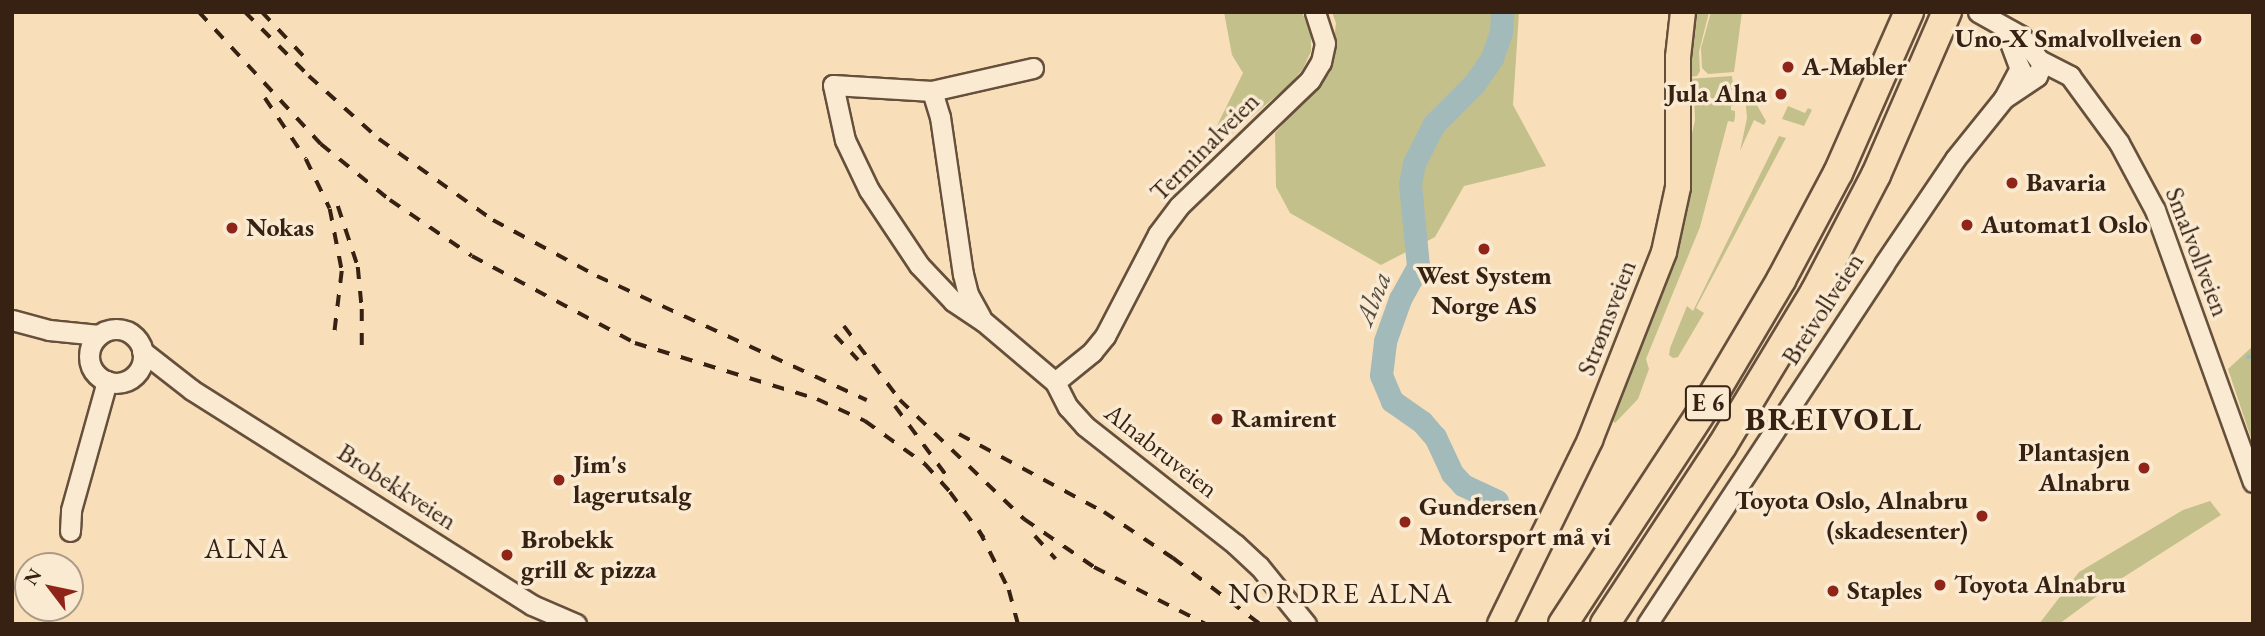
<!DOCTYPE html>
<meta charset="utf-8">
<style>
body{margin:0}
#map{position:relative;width:2265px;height:636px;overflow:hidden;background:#f8dfb9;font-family:"EB Garamond",serif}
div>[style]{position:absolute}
.green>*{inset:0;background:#c3c08b}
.stream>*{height:3.5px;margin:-1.75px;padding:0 1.75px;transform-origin:1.75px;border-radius:1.75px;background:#a2baba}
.river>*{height:23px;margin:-11.5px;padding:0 11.5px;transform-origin:11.5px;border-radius:11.5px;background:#a2baba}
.roads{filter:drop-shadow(2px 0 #66503c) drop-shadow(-2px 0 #66503c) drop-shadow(0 2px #66503c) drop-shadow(0 -2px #66503c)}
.minor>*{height:19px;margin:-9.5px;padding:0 9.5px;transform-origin:9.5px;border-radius:9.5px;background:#faead2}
.minor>.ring{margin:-9.5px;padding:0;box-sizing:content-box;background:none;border:19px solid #faead2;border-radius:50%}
.major>*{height:24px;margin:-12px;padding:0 12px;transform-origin:12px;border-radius:12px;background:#f8dfb9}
.highway>*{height:28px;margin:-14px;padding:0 14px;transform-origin:14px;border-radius:14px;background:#f8dfb9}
.rail>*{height:3.5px;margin-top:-1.75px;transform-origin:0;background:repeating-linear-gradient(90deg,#362113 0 12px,transparent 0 24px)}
.dots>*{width:19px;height:19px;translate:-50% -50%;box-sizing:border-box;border:4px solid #faead2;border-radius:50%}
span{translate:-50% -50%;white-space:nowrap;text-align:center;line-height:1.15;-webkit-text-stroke:7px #faead2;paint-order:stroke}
.shield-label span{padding:2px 5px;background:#faead2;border:2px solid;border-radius:5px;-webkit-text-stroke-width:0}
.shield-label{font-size:24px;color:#362113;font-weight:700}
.poi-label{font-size:26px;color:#362113;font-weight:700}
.right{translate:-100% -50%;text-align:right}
.left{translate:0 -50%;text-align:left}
.street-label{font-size:26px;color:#362113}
.water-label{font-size:28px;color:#564f45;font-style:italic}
.neighbourhood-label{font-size:28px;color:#362113;letter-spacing:2px}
.district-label{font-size:33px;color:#362113;font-weight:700;letter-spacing:2px}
.frame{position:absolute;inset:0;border:14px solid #362113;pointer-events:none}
.north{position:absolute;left:14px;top:552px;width:70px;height:70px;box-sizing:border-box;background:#faead2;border:2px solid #ac9a86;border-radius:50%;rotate:302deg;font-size:19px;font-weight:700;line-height:28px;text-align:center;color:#362113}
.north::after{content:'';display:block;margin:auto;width:24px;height:32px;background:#8f2418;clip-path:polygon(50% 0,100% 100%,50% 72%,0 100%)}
</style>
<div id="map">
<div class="green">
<div style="clip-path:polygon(1224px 12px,1302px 12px,1311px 35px,1311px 51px,1303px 69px,1288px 86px,1200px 160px,1243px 73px,1232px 55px)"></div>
<div style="clip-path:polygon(1332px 12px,1519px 12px,1513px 105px,1546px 166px,1464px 186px,1435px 237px,1381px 265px,1290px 213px,1276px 187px,1275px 133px,1330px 73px,1336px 23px)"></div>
<div style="clip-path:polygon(1695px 12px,1709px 12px,1699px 52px,1700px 71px,1697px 76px,1688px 77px)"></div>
<div style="clip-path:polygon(1711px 12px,1742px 12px,1734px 72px,1708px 74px,1702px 68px,1701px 48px)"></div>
<div style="clip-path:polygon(1732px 76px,1735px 106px,1731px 106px,1731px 110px,1735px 111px,1735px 117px,1734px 122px,1728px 121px,1700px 227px,1646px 359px,1649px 369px,1638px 399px,1615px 423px,1611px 419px,1689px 147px,1695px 120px,1694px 98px,1688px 79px)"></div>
<div style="clip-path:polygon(1745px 96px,1754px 100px,1766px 121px,1764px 125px,1754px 120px,1740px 151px,1747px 118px)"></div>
<div style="clip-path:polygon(1788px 106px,1805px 113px,1808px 108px,1812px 110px,1804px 126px,1782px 119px)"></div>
<div style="clip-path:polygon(1779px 136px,1786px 138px,1696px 308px,1704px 313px,1678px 357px,1673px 358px,1669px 355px,1670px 348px,1687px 306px,1693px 311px)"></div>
<div style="clip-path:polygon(2253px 346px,2253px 444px,2228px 369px)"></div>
<div style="clip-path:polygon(2210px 501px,2221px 515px,2116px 582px,2059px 624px,2039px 624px,2079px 572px,2183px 510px)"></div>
</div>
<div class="stream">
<div style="left:2248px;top:357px;width:5px;rotate:-11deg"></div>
</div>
<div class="river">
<div style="left:1497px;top:501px;width:38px;rotate:-155deg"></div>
<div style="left:1463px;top:485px;width:16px;rotate:-133deg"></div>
<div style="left:1452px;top:473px;width:40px;rotate:-115deg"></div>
<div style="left:1435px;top:437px;width:20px;rotate:-131deg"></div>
<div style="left:1422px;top:422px;width:37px;rotate:-145deg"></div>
<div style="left:1392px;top:401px;width:28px;rotate:-113deg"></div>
<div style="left:1381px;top:375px;width:34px;rotate:-83deg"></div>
<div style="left:1385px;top:341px;width:45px;rotate:-70.3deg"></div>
<div style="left:1400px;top:299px;width:38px;rotate:-61deg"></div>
<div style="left:1418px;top:266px;width:82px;rotate:-95.6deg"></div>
<div style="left:1410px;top:184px;width:21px;rotate:-79deg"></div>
<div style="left:1414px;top:163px;width:44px;rotate:-62.9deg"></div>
<div style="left:1434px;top:124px;width:57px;rotate:-45deg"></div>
<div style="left:1474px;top:84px;width:32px;rotate:-55deg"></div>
<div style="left:1492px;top:58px;width:28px;rotate:-71deg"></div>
<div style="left:1501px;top:32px;width:20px;rotate:-87deg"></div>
</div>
<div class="roads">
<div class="minor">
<div style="left:1978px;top:12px;width:49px;rotate:29.2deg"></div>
<div style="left:2021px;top:36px;width:35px;rotate:53deg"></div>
<div style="left:2042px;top:64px;width:13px;rotate:113deg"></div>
<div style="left:2037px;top:76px;width:40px;rotate:146deg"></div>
<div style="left:2005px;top:29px;width:46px;rotate:69.6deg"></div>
<div style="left:2021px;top:72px;width:9px;rotate:36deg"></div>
<div style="left:2041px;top:61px;width:33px;rotate:27deg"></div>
<div style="left:2070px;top:76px;width:83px;rotate:53.8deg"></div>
<div style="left:2119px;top:143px;width:76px;rotate:61.8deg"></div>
<div style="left:2155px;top:210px;width:289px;rotate:70.2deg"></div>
<div style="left:1033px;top:68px;width:104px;rotate:167.2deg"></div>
<div style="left:932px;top:91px;width:99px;rotate:-176.5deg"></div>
<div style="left:833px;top:85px;width:56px;rotate:77.7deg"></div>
<div style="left:845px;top:140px;width:55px;rotate:64.4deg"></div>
<div style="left:869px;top:190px;width:90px;rotate:56.3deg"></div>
<div style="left:919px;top:265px;width:50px;rotate:46.6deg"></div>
<div style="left:953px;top:301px;width:36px;rotate:34deg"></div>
<div style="left:983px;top:321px;width:94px;rotate:40.3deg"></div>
<div style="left:1055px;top:382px;width:28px;rotate:63deg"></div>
<div style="left:1068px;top:407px;width:25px;rotate:48deg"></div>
<div style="left:1085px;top:426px;width:191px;rotate:38.2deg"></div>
<div style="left:1235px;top:544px;width:33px;rotate:43deg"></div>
<div style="left:1259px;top:566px;width:75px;rotate:51deg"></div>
<div style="left:932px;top:91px;width:27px;rotate:73deg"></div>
<div style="left:940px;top:117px;width:159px;rotate:81.7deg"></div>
<div style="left:963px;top:274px;width:21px;rotate:76deg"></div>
<div style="left:968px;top:294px;width:26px;rotate:61deg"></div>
<div style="left:12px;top:320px;width:38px;rotate:15deg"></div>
<div style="left:49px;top:330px;width:50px;rotate:5.7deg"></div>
<div class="ring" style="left:89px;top:329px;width:35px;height:35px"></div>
<div style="left:142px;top:351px;width:63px;rotate:38deg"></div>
<div style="left:192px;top:390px;width:402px;rotate:32.3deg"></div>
<div style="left:532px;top:605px;width:48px;rotate:23.4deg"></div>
<div style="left:1055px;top:382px;width:48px;rotate:-39deg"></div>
<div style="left:1092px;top:352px;width:21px;rotate:-51deg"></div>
<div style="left:1105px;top:336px;width:115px;rotate:-62.5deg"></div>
<div style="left:1158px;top:234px;width:35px;rotate:-53deg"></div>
<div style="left:1179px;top:206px;width:182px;rotate:-43.9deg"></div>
<div style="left:1310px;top:80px;width:21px;rotate:-59deg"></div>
<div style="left:1321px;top:62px;width:19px;rotate:-78deg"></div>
<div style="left:1325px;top:43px;width:33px;rotate:-108deg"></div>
<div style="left:70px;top:531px;width:21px;rotate:-87deg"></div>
<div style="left:71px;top:510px;width:134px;rotate:-74.4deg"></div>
<div style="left:1647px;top:624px;width:431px;rotate:-56.6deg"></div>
<div style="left:1884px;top:264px;width:127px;rotate:-55.9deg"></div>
<div style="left:1955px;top:159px;width:78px;rotate:-51.2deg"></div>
<div style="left:2004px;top:98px;width:34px;rotate:-62deg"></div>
</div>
<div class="major">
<div style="left:1500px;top:624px;width:205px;rotate:-63.9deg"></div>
<div style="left:1590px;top:440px;width:202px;rotate:-68.5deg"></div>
<div style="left:1664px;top:252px;width:66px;rotate:-77.8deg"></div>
<div style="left:1678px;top:187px;width:130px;rotate:-90deg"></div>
<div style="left:1678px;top:57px;width:45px;rotate:-83.7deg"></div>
</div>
<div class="highway">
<div style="left:1563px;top:624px;width:280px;rotate:-56.8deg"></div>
<div style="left:1716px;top:390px;width:128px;rotate:-59.4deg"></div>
<div style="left:1781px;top:280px;width:121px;rotate:-62deg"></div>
<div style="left:1838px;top:173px;width:176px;rotate:-66.2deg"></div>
<div style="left:1605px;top:624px;width:213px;rotate:-56.7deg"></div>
<div style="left:1722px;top:446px;width:180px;rotate:-58.9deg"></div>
<div style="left:1815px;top:292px;width:132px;rotate:-62.5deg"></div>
<div style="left:1876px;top:175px;width:178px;rotate:-66.5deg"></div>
</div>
</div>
<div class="rail">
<div style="left:199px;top:12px;width:180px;rotate:47.3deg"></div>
<div style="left:321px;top:144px;width:89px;rotate:39.1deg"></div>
<div style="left:390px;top:200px;width:99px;rotate:34.3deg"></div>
<div style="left:472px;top:256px;width:185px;rotate:28.1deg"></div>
<div style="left:635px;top:343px;width:190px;rotate:17.1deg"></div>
<div style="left:817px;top:399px;width:53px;rotate:24.6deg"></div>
<div style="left:865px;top:421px;width:74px;rotate:35.6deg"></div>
<div style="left:925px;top:464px;width:38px;rotate:48deg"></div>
<div style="left:950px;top:492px;width:57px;rotate:53.5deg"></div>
<div style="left:245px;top:12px;width:91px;rotate:45deg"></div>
<div style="left:309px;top:76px;width:94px;rotate:42deg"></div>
<div style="left:379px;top:139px;width:140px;rotate:35.4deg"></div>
<div style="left:493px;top:220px;width:118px;rotate:28.3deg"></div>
<div style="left:597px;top:276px;width:297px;rotate:24.7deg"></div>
<div style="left:262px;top:12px;width:70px;rotate:46.7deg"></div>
<div style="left:265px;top:98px;width:73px;rotate:56.1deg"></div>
<div style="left:306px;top:159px;width:55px;rotate:64.4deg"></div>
<div style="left:330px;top:209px;width:63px;rotate:79deg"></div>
<div style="left:342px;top:271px;width:66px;rotate:96.9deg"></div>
<div style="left:338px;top:206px;width:64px;rotate:71.8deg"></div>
<div style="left:358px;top:267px;width:42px;rotate:84.6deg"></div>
<div style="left:362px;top:309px;width:46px;rotate:90deg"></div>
<div style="left:844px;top:326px;width:93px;rotate:52.9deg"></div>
<div style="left:900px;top:400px;width:172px;rotate:43.8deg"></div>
<div style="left:1024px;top:519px;width:85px;rotate:34.4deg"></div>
<div style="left:1094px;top:567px;width:126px;rotate:27deg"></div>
<div style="left:835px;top:335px;width:34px;rotate:47deg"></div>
<div style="left:895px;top:406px;width:91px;rotate:53.5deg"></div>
<div style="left:959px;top:434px;width:165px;rotate:28.3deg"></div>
<div style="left:1104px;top:512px;width:83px;rotate:33.7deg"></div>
<div style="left:1173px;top:558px;width:109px;rotate:37.2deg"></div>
<div style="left:979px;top:530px;width:67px;rotate:63.4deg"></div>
<div style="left:1009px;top:590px;width:35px;rotate:75deg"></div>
<div style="left:1035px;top:536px;width:31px;rotate:48deg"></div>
</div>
<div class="dots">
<div style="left:2196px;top:39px;background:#8f2418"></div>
<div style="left:1788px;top:67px;background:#8f2418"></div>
<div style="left:1781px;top:94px;background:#8f2418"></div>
<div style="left:2012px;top:183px;background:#8f2418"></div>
<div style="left:1967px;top:225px;background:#8f2418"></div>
<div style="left:232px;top:228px;background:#8f2418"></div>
<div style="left:1484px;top:249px;background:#8f2418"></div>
<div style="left:1217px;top:419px;background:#8f2418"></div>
<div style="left:2144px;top:468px;background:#8f2418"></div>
<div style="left:559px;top:480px;background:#8f2418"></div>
<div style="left:1982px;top:516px;background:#8f2418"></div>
<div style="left:1405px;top:522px;background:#8f2418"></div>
<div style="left:507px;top:555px;background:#8f2418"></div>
<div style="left:1940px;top:585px;background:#8f2418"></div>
<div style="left:1833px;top:591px;background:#8f2418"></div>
</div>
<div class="shield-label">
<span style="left:1708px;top:403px">E 6</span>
</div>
<div class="poi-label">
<span class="right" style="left:2182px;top:39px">Uno-X Smalvollveien</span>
<span class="left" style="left:1802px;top:67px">A-Møbler</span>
<span class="right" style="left:1767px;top:94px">Jula Alna</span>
<span class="left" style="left:2026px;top:183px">Bavaria</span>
<span class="left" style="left:1981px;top:225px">Automat1 Oslo</span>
<span class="left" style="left:246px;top:228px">Nokas</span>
<span style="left:1484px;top:291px">West System<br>Norge AS</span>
<span class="left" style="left:1231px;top:419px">Ramirent</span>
<span class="right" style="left:2130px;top:468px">Plantasjen<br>Alnabru</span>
<span class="left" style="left:573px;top:480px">Jim's<br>lagerutsalg</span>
<span class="right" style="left:1968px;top:516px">Toyota Oslo, Alnabru<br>(skadesenter)</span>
<span class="left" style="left:1419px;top:522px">Gundersen<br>Motorsport må vi</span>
<span class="left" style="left:521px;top:555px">Brobekk<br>grill &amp; pizza</span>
<span class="left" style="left:1954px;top:585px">Toyota Alnabru</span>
<span class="left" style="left:1847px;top:591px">Staples</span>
</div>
<div class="street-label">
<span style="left:1205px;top:147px;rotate:-45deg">Terminalveien</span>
<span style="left:2197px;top:252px;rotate:69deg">Smalvollveien</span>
<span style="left:1823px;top:309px;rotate:-57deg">Breivollveien</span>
<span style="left:1607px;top:318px;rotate:-69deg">Strømsveien</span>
<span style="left:1161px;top:451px;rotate:38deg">Alnabruveien</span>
<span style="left:397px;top:487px;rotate:33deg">Brobekkveien</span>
</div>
<div class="water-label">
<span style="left:1372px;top:298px;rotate:-68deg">Alna</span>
</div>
<div class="neighbourhood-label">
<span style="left:247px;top:548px">ALNA</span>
<span style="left:1341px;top:593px">NORDRE ALNA</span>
</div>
<div class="district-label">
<span style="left:1834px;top:419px">BREIVOLL</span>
</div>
<div class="frame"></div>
<div class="north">N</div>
</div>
